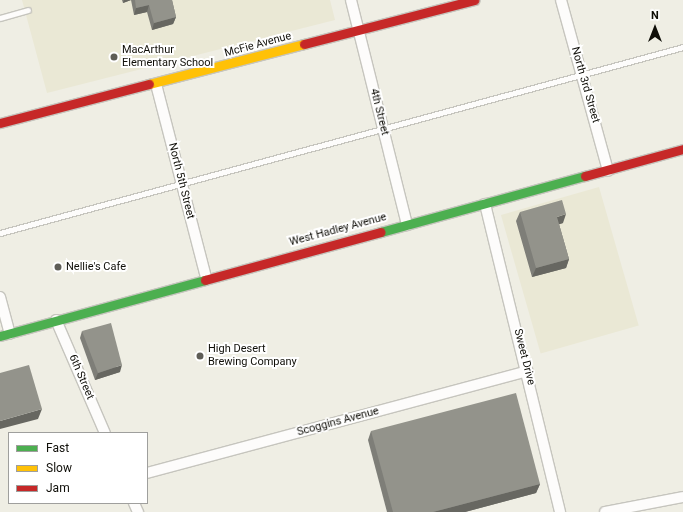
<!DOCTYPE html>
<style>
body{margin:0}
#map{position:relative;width:683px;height:512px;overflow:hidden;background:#efeee4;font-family:Roboto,sans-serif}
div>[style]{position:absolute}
.built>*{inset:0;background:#eae8d5;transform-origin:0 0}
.roads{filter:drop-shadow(1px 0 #c6c5be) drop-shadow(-1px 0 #c6c5be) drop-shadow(0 1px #c6c5be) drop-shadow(0 -1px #c6c5be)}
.lane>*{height:5px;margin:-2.5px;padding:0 2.5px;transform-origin:2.5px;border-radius:2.5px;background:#fdfcfb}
.street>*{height:10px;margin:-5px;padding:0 5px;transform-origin:5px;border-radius:5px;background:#fdfcfb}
.fast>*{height:9px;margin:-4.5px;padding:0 4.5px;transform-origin:4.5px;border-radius:4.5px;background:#4caf50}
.slow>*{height:9px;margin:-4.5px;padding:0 4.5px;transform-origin:4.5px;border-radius:4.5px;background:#ffc107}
.jam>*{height:9px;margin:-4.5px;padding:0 4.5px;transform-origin:4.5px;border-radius:4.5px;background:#c62828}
.wall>*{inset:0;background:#7e7e78}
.shaded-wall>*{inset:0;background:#676761}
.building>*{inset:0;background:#93938b}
.dots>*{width:11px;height:11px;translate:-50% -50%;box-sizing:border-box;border:2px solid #fff;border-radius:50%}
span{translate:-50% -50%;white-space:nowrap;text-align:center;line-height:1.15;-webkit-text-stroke:4px #fff;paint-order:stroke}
.street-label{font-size:11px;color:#100f09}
.poi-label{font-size:11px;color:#100f09}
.left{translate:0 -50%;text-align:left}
.legend{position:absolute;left:8px;top:432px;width:140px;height:72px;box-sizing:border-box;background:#fff;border:1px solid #9f9f9d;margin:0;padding:5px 7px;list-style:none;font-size:12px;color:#100f09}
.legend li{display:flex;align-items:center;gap:8px;height:20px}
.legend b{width:20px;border:1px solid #9f9f9d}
.north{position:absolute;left:635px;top:8px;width:40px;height:40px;-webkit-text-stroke:3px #fff;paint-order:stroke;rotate:0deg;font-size:11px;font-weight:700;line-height:16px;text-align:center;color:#100f09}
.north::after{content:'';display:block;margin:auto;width:14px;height:18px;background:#100f09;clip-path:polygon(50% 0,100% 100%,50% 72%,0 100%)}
</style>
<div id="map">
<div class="built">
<div style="clip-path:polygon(22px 0,330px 0,335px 20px,47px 93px)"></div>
<div style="left:599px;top:187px;width:144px;height:102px;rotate:74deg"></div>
</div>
<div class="roads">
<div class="lane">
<div style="left:0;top:18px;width:29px;rotate:-16deg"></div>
<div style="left:0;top:233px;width:708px;rotate:-15.23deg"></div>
</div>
<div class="street">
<div style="left:351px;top:0;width:232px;rotate:76deg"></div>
<div style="left:561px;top:0;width:177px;rotate:74.6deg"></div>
<div style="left:156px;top:84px;width:200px;rotate:75.5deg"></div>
<div style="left:485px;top:204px;width:317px;rotate:76.3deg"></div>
<div style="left:0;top:297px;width:38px;rotate:75deg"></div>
<div style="left:56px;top:320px;width:123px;rotate:66.6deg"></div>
<div style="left:147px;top:473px;width:394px;rotate:-15deg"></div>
<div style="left:134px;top:503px;width:10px;rotate:66deg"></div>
<div style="left:605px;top:512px;width:79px;rotate:-10.9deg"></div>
</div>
<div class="fast">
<div style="left:381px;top:232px;width:212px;rotate:-15.4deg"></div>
<div style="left:0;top:336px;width:213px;rotate:-15.3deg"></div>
</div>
<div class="slow">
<div style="left:149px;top:84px;width:160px;rotate:-14.5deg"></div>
</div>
<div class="jam">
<div style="left:304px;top:44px;width:176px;rotate:-14.5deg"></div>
<div style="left:0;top:123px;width:154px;rotate:-14.7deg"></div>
<div style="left:585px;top:176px;width:102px;rotate:-15.4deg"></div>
<div style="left:205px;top:280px;width:182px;rotate:-15.3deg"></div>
</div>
</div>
<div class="wall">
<div style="clip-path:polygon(122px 0,172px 0,176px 17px,173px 24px,152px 30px,147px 12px,134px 15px,131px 0,123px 3px)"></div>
<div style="clip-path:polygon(520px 212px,563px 223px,559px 224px,569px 259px,566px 268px,532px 277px,516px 221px)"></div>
<div style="clip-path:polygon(82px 331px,120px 372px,95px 380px,80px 338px)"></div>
<div style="clip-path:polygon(371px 431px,540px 484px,536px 493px,465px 512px,387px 512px,368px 440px)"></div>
</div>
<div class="shaded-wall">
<div style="clip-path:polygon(124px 0,131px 0,123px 3px)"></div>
<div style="clip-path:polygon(149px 5px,147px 12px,134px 15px,136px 8px)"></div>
<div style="clip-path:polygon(176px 17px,173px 24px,152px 30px,154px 23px)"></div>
<div style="clip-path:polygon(566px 214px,563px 223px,554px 226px,557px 217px)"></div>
<div style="clip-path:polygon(569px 259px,566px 268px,532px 277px,536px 268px)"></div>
<div style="clip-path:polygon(122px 365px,120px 372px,95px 380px,98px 373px)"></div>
<div style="clip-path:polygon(42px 409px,38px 419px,0 429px,0 421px)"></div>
<div style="clip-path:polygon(540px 484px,536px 493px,465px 512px,433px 512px)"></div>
</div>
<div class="building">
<div style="clip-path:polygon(135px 0,172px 0,176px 17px,154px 23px,149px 5px,136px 8px)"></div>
<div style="clip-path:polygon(562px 200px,566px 214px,557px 217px,569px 259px,536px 268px,520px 212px)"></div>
<div style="clip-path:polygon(111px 323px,122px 365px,98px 373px,82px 331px)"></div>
<div style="clip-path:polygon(29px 365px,42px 409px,0 421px,0 373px)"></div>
<div style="clip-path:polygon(516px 393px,540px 484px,433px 512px,393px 512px,371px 431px)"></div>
</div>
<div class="dots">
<div style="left:114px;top:57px;background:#5e5d56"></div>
<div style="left:58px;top:267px;background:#5e5d56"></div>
<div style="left:200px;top:356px;background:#5e5d56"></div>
</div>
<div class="street-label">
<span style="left:258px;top:45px;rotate:-15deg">McFie Avenue</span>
<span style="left:585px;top:85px;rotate:74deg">North 3rd Street</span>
<span style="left:379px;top:112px;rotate:76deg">4th Street</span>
<span style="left:181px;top:181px;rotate:76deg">North 5th Street</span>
<span style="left:338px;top:230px;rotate:-15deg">West Hadley Avenue</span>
<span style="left:524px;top:357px;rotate:76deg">Sweet Drive</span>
<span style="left:81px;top:377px;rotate:67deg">6th Street</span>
<span style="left:338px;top:422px;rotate:-15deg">Scoggins Avenue</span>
</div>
<div class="poi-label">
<span class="left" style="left:122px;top:57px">MacArthur<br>Elementary School</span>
<span class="left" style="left:66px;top:267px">Nellie's Cafe</span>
<span class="left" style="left:208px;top:356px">High Desert<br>Brewing Company</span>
</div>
<ul class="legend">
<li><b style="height:5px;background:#4caf50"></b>Fast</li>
<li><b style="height:5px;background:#ffc107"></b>Slow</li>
<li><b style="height:5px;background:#c62828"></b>Jam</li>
</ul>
<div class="north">N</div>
</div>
